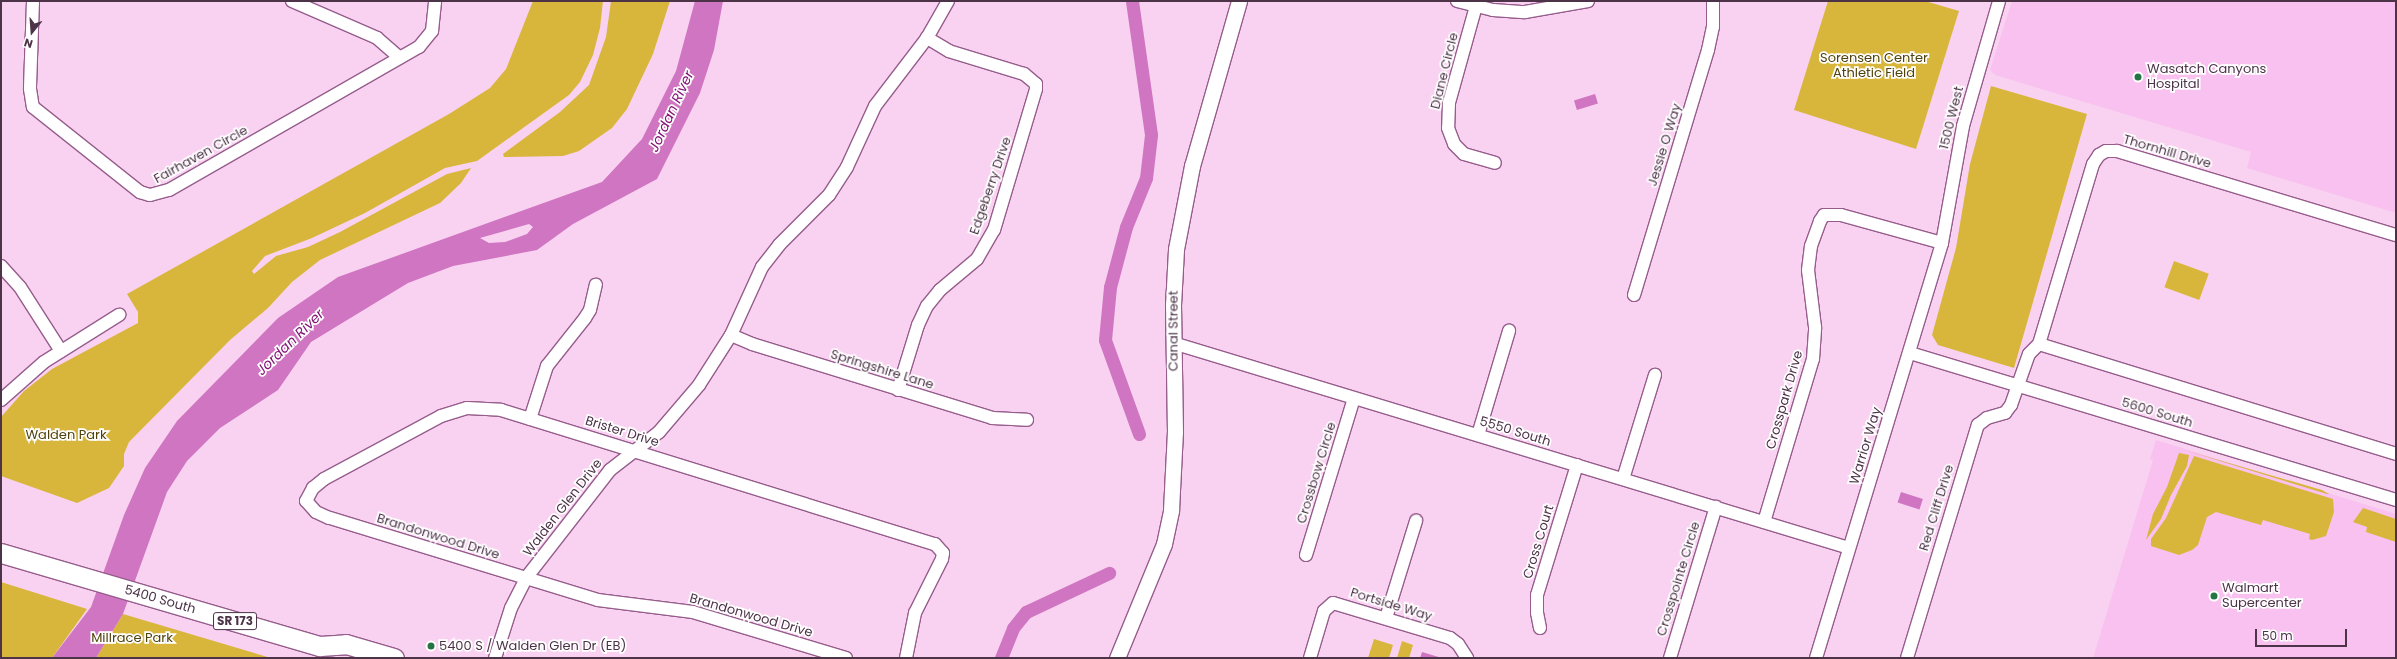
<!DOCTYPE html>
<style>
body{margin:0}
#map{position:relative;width:2397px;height:659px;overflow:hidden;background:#f9d2f1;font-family:Poppins,sans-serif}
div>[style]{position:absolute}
.built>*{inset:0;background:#f9c1ef}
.green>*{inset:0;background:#d8b63b;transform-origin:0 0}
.water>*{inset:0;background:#cf75c1;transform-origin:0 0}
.canal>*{height:13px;margin:-6.5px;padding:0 6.5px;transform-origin:6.5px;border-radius:6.5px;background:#cf75c1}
.roads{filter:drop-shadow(1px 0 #965d8c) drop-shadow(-1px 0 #965d8c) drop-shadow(0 1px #965d8c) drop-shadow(0 -1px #965d8c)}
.minor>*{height:12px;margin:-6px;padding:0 6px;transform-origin:6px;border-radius:6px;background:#fff}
.tertiary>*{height:15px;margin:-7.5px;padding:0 7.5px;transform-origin:7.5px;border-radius:7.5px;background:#fff}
.primary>*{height:19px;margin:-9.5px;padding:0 9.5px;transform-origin:9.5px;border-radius:9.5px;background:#fff}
.dots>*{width:11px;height:11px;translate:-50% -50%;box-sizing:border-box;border:2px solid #fff;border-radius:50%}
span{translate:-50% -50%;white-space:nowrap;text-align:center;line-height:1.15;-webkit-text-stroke:3.5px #fff;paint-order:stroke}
.shield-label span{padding:1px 3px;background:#fff;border:1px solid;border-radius:3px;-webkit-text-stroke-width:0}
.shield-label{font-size:12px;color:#4c3348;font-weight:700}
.park-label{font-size:13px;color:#50420d}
.poi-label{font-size:13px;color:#4c3348}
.left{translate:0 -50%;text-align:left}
.street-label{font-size:13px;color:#4c3348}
.water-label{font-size:14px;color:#821377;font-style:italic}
.frame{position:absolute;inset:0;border:2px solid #4c3348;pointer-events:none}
.north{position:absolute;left:12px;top:12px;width:40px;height:40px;-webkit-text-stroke:3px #fff;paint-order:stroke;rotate:197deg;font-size:11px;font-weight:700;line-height:16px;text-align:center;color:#4c3348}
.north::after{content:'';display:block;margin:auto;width:14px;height:18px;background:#4c3348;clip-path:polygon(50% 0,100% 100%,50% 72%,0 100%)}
.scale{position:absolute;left:2255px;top:629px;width:92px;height:18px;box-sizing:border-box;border:2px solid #4c3348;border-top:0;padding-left:5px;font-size:12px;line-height:14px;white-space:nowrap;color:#4c3348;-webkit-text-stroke:3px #fff;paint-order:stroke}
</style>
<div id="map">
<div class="built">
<div style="clip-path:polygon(2012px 1px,2396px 1px,2396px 213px,2247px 168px,2251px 152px,1995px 75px,1990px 70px)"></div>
<div style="clip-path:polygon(2156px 440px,2396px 514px,2396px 658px,2093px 658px,2153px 460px,2150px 459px)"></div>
</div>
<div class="green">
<div style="clip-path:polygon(533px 1px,603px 1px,600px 28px,593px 55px,580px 82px,569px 95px,477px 161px,445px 168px,365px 213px,312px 238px,265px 256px,252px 271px,254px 274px,276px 256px,308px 247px,340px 232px,447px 174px,471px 168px,461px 183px,440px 203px,320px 260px,292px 282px,268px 308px,230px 340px,129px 442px,124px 454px,124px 466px,109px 488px,77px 503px,1px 476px,1px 417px,24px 391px,52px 369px,138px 323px,138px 312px,127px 294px,449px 114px,490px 88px,506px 69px)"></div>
<div style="clip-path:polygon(611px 1px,670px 1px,653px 54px,627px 109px,612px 128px,579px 151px,563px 156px,504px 157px,503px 154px,560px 112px,589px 85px,606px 37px)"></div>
<div style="clip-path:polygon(1828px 1px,1925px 1px,1959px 11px,1916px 149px,1794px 110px)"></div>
<div style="clip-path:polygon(1991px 86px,2087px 114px,2014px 368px,1938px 345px,1932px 335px,1956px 248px,1970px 164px)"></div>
<div style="left:2174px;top:261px;width:37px;height:28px;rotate:20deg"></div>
<div style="clip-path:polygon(2184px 450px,2322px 490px,2329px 494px,2327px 494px)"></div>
<div style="clip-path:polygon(2179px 453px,2189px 455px,2187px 466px,2171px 495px,2161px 519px,2146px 540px,2153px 514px,2167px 487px)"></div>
<div style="clip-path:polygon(2194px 456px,2333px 499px,2334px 512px,2326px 536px,2312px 540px,2309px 539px,2310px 534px,2263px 520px,2261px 525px,2216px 512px,2207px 517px,2198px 545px,2192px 550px,2179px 555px,2151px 546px,2151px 539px,2166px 518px)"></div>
<div style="clip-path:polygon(2363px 508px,2396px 519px,2396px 542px,2366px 532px,2367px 527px,2353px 522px)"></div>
<div style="clip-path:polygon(1px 582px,87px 609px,52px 658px,1px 658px)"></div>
<div style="clip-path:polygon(123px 614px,271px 658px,96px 658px)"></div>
<div style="clip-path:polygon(1374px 639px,1393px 645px,1389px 658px,1368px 658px)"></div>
<div style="clip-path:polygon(1402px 641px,1413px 645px,1409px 658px,1397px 658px)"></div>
</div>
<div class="water">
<div style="clip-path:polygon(evenodd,695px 1px,723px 1px,714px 50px,700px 93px,657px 179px,573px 224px,537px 250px,453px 266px,408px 283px,311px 342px,278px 390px,220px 428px,187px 461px,167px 492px,123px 614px,96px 658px,52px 658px,91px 607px,124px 515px,145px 468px,177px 421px,278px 318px,338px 277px,602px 182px,642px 139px,676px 71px,695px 1px,529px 224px,533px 227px,527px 234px,505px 242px,489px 243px,480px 238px,529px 224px)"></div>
<div style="left:1595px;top:94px;width:10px;height:22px;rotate:73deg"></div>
<div style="left:1901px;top:492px;width:23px;height:11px;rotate:18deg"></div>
<div style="clip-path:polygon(1422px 652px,1442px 658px,1420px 658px)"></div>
</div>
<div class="canal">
<div style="left:1132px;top:1px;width:135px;rotate:81.9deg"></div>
<div style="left:1151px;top:135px;width:43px;rotate:96.6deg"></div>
<div style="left:1146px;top:178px;width:53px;rotate:112.2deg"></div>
<div style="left:1126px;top:227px;width:62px;rotate:104.9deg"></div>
<div style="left:1110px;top:287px;width:53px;rotate:95.4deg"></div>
<div style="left:1105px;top:340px;width:100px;rotate:70.1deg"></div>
<div style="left:1001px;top:658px;width:32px;rotate:-68deg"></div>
<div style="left:1013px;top:628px;width:21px;rotate:-51deg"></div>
<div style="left:1026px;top:612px;width:92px;rotate:-25.2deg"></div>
</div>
<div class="roads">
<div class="minor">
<div style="left:33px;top:1px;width:88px;rotate:92deg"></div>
<div style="left:30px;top:89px;width:18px;rotate:81deg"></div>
<div style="left:33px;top:107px;width:137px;rotate:38.5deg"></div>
<div style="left:140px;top:192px;width:10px;rotate:17deg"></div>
<div style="left:150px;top:195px;width:20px;rotate:-15deg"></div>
<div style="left:169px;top:190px;width:288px;rotate:-29.8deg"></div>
<div style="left:419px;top:47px;width:21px;rotate:-51deg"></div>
<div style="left:432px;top:31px;width:30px;rotate:-84deg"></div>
<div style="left:292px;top:1px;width:93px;rotate:23.5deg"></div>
<div style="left:377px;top:38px;width:30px;rotate:41deg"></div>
<div style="left:1457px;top:1px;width:37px;rotate:14deg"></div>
<div style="left:1493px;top:10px;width:32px;rotate:4deg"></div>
<div style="left:1525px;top:12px;width:64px;rotate:-9.9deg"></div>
<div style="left:1476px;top:6px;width:101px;rotate:105.6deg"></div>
<div style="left:1449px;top:103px;width:25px;rotate:92deg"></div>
<div style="left:1448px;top:128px;width:17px;rotate:69deg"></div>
<div style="left:1454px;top:144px;width:14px;rotate:45deg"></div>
<div style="left:1464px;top:154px;width:32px;rotate:16deg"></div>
<div style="left:1px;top:266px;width:28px;rotate:48deg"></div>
<div style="left:20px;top:287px;width:76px;rotate:57.4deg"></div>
<div style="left:1634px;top:295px;width:256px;rotate:-73.2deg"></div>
<div style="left:1708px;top:50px;width:24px;rotate:-78deg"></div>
<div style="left:1713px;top:27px;width:26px;rotate:-90deg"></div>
<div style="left:731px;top:335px;width:23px;rotate:23deg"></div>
<div style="left:752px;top:344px;width:251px;rotate:17.1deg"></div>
<div style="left:992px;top:418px;width:35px;rotate:3deg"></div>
<div style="left:1173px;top:343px;width:706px;rotate:16.87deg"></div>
<div style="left:2039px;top:344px;width:374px;rotate:17.1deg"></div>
<div style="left:1910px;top:353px;width:508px;rotate:16.83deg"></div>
<div style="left:898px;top:390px;width:68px;rotate:-72.9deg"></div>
<div style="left:918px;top:325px;width:21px;rotate:-65deg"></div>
<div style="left:927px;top:306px;width:21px;rotate:-51deg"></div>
<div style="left:940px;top:290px;width:48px;rotate:-40deg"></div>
<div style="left:977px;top:259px;width:34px;rotate:-60deg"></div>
<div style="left:994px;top:230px;width:147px;rotate:-73.4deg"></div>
<div style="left:1036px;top:89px;width:5px;rotate:-90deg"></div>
<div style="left:1036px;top:84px;width:16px;rotate:-140deg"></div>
<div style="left:1024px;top:74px;width:78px;rotate:-163deg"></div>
<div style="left:949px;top:51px;width:26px;rotate:-149deg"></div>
<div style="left:1px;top:400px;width:57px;rotate:-41.5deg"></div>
<div style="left:44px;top:362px;width:89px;rotate:-32.1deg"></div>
<div style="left:530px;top:419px;width:56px;rotate:-72.2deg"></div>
<div style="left:547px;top:366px;width:61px;rotate:-51.6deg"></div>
<div style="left:585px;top:318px;width:9px;rotate:-58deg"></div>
<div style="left:590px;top:310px;width:26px;rotate:-77deg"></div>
<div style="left:1478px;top:435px;width:109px;rotate:-73.4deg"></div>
<div style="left:1623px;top:479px;width:109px;rotate:-72.9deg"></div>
<div style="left:1764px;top:522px;width:170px;rotate:-73.3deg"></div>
<div style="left:1813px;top:359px;width:32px;rotate:-86deg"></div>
<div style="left:1815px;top:327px;width:57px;rotate:-97deg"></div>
<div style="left:1808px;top:270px;width:24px;rotate:-83deg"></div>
<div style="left:1811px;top:246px;width:27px;rotate:-70deg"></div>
<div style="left:1820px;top:221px;width:7px;rotate:-56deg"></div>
<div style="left:1824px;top:215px;width:17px"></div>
<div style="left:1841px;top:215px;width:105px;rotate:15.5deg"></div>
<div style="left:1306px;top:555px;width:164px;rotate:-73deg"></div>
<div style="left:1386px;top:618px;width:102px;rotate:-72.8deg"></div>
<div style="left:1540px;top:628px;width:15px;rotate:-101deg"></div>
<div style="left:1537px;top:613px;width:18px;rotate:-90deg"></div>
<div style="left:1537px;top:595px;width:136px;rotate:-72.9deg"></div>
<div style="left:495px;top:658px;width:52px;rotate:-72.3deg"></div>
<div style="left:511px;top:608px;width:34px;rotate:-63deg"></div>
<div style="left:526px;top:578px;width:137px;rotate:-52.1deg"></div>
<div style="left:610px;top:470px;width:62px;rotate:-37.8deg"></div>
<div style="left:659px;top:432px;width:62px;rotate:-49.6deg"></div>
<div style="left:699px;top:385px;width:59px;rotate:-57.4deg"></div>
<div style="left:731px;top:335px;width:75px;rotate:-65.5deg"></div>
<div style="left:762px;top:267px;width:28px;rotate:-52deg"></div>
<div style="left:779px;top:245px;width:71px;rotate:-45deg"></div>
<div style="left:829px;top:195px;width:33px;rotate:-57deg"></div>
<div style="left:847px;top:167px;width:67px;rotate:-65.3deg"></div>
<div style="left:875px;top:106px;width:86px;rotate:-52.6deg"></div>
<div style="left:927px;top:38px;width:43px;rotate:-60.4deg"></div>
<div style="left:846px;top:658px;width:160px;rotate:-163.3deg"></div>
<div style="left:693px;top:612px;width:96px;rotate:-172.8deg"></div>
<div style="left:598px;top:600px;width:281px;rotate:-163deg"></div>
<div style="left:329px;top:518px;width:14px;rotate:-155deg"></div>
<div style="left:316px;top:512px;width:15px;rotate:-132deg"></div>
<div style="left:306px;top:501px;width:15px;rotate:-62deg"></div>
<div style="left:313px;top:488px;width:14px;rotate:-39deg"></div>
<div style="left:324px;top:479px;width:133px;rotate:-28.3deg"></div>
<div style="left:441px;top:416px;width:27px;rotate:-17deg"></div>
<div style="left:467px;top:408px;width:34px;rotate:3deg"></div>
<div style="left:501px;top:410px;width:454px;rotate:17.2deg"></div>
<div style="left:935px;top:544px;width:12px;rotate:48deg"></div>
<div style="left:943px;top:553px;width:6px;rotate:99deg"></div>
<div style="left:942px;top:559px;width:60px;rotate:116.6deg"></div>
<div style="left:915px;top:613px;width:46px;rotate:101.3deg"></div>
<div style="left:1310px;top:658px;width:49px;rotate:-73.4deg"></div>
<div style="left:1324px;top:611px;width:12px;rotate:-42deg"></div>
<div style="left:1333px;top:603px;width:122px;rotate:16.7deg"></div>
<div style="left:1450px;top:638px;width:10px;rotate:37deg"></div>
<div style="left:1458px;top:644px;width:17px;rotate:57deg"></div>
<div style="left:1670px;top:658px;width:158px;rotate:-73.1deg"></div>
<div style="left:1816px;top:658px;width:434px;rotate:-73.1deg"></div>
<div style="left:1942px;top:243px;width:119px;rotate:-79.8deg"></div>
<div style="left:1963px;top:126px;width:130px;rotate:-73.9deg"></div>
<div style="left:1907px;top:658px;width:244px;rotate:-73.1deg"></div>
<div style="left:1978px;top:425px;width:11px;rotate:-38deg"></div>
<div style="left:1987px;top:418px;width:19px;rotate:-16deg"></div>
<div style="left:2005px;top:413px;width:10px;rotate:-53deg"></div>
<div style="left:2011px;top:405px;width:54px;rotate:-70.6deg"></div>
<div style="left:2029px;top:354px;width:14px;rotate:-45deg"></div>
<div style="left:2039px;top:344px;width:188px;rotate:-73.3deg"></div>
<div style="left:2093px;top:164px;width:11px;rotate:-56deg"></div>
<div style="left:2099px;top:155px;width:8px;rotate:-30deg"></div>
<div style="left:2106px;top:151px;width:11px"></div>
<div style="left:2117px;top:151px;width:291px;rotate:16.8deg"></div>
</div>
<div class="tertiary">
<div style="left:1117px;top:658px;width:123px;rotate:-67.6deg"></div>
<div style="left:1164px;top:544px;width:35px;rotate:-78deg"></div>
<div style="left:1171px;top:510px;width:78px;rotate:-87.1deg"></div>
<div style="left:1175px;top:432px;width:127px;rotate:-90.9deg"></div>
<div style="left:1173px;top:305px;width:56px;rotate:-86.9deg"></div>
<div style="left:1176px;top:249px;width:85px;rotate:-79.1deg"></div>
<div style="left:1192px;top:166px;width:172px;rotate:-74.1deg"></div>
</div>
<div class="primary">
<div style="left:1px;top:553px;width:332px;rotate:16.3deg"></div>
<div style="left:320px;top:646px;width:26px;rotate:-4deg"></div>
<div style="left:346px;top:644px;width:50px;rotate:16.3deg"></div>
</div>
</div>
<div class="dots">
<div style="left:2138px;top:77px;background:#257444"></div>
<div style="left:2214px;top:596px;background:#257444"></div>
<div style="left:431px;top:646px;background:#257444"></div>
</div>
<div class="shield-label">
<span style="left:235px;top:621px">SR 173</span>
</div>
<div class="park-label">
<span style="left:1874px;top:66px">Sorensen Center<br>Athletic Field</span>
<span style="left:66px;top:435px">Walden Park</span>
<span style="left:132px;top:638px">Millrace Park</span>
</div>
<div class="poi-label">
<span class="left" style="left:2147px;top:77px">Wasatch Canyons<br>Hospital</span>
<span class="left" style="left:2222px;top:596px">Walmart<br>Supercenter</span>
<span class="left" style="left:439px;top:646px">5400 S / Walden Glen Dr (EB)</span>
</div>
<div class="street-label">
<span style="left:1445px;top:71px;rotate:-76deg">Diane Circle</span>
<span style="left:1952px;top:118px;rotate:-76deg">1500 West</span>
<span style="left:1665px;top:145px;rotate:-73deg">Jessie O Way</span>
<span style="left:2167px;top:152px;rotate:16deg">Thornhill Drive</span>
<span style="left:201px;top:155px;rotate:-29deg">Fairhaven Circle</span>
<span style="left:991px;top:186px;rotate:-71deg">Edgeberry Drive</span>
<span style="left:1174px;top:331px;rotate:-90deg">Canal Street</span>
<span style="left:882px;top:370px;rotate:17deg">Springshire Lane</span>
<span style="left:1785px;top:400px;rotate:-74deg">Crosspark Drive</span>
<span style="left:2157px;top:413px;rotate:17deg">5600 South</span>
<span style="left:622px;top:432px;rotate:17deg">Brister Drive</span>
<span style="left:1515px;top:432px;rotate:17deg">5550 South</span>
<span style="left:1866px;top:446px;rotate:-73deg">Warrior Way</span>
<span style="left:1317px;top:473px;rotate:-73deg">Crossbow Circle</span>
<span style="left:563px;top:508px;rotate:-52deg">Walden Glen Drive</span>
<span style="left:1937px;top:508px;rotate:-73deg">Red Cliff Drive</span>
<span style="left:438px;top:537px;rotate:17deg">Brandonwood Drive</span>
<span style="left:1539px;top:542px;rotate:-73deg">Cross Court</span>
<span style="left:1679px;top:579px;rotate:-73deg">Crosspointe Circle</span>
<span style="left:160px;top:600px;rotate:16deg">5400 South</span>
<span style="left:1391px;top:605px;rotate:17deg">Portside Way</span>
<span style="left:751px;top:616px;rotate:16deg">Brandonwood Drive</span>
</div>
<div class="water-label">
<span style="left:671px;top:111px;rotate:-65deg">Jordan River</span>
<span style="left:290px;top:342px;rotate:-44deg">Jordan River</span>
</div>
<div class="frame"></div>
<div class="north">N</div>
<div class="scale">50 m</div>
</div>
